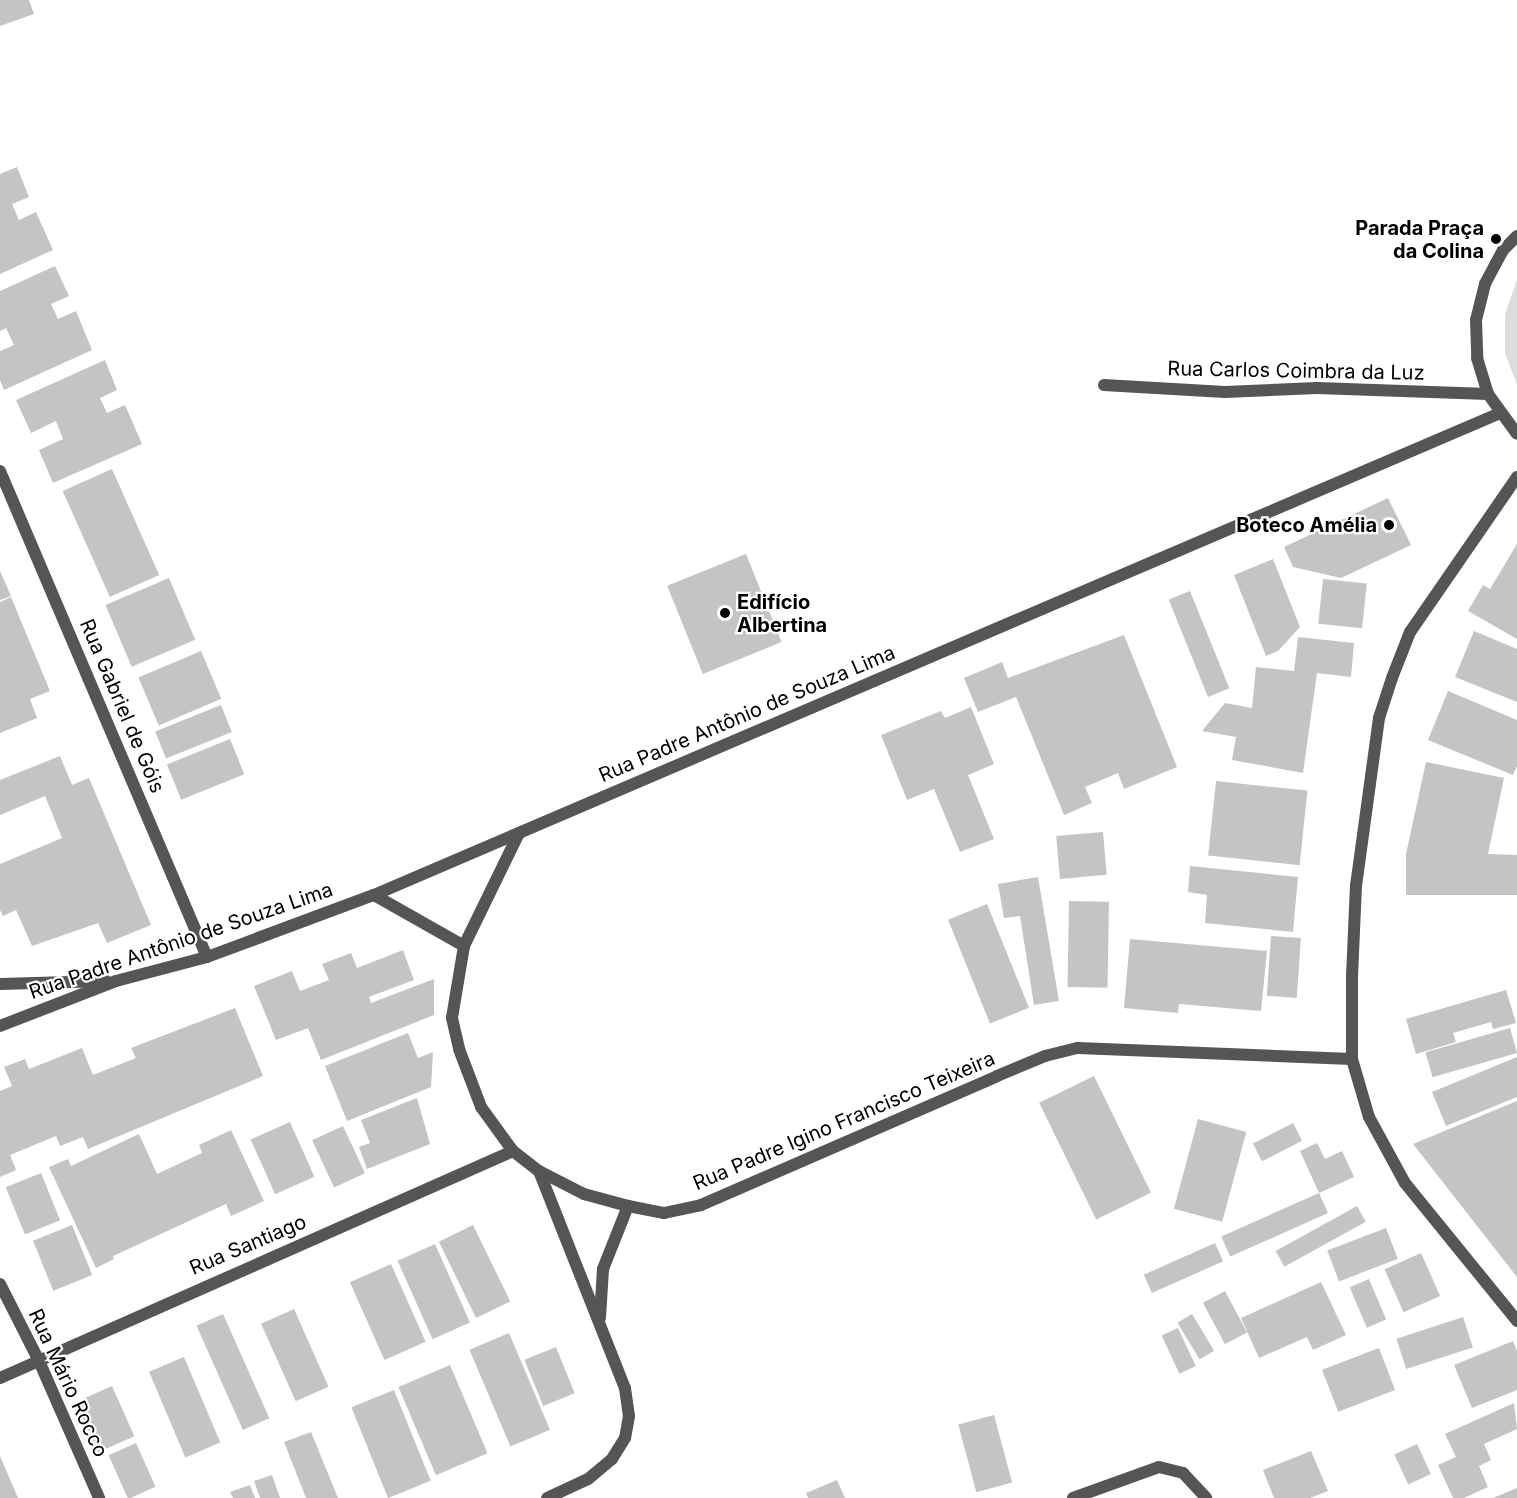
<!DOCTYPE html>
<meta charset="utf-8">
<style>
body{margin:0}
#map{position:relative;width:1517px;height:1498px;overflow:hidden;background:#fff;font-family:Inter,sans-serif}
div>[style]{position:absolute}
.green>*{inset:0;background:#dcdcdc}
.building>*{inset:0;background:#c4c4c4;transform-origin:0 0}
.street>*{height:12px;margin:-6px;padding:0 6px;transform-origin:6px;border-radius:6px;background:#555}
.dots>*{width:16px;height:16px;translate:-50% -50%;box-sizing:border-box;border:3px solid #fff;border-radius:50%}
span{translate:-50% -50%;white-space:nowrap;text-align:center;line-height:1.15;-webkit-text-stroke:4.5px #fff;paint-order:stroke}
.poi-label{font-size:20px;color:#000;font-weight:700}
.right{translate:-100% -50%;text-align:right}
.left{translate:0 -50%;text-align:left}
.street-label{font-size:20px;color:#000}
</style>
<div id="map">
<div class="green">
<div style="clip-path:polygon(1517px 280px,1517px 385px,1505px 353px,1505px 314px)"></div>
</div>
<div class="building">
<div style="clip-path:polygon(0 0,29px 0,34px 14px,0 26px)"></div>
<div style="clip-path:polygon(17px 167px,29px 197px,12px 204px,19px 220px,36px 212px,53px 250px,0 274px,0 174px)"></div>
<div style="clip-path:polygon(55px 266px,69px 296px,51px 304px,58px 319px,76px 311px,92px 350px,4px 390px,0 380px,0 351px,14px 345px,6px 328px,0 331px,0 291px)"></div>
<div style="clip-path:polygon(105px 360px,117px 390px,100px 398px,107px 413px,125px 405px,142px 444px,53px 483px,39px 450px,63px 439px,56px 421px,31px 433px,16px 400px)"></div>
<div style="left:112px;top:469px;width:116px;height:54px;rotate:66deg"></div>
<div style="clip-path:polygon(1388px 498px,1411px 545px,1341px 578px,1293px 567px,1284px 547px)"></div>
<div style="clip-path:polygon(1517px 544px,1517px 639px,1468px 611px,1483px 585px,1490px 589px)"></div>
<div style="left:746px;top:554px;width:95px;height:85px;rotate:68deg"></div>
<div style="clip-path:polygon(1273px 559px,1300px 627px,1278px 651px,1266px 656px,1234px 575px)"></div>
<div style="clip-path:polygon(0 571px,11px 596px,0 600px)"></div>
<div style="left:169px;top:578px;width:67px;height:69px;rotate:67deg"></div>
<div style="left:1323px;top:579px;width:44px;height:45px;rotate:6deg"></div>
<div style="left:1190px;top:591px;width:105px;height:23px;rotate:68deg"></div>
<div style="clip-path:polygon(11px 597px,50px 691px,30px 699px,37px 718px,0 733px,0 602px)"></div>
<div style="clip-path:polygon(1474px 631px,1517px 649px,1517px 702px,1455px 677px)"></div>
<div style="clip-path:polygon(1124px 635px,1177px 767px,1124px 789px,1118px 773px,1085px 787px,1092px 803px,1064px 815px,1016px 697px,978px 712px,964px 678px,1002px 662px,1008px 678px)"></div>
<div style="clip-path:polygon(1298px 637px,1354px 643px,1351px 677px,1317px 673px,1303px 773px,1232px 760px,1236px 737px,1202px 731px,1225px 703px,1252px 708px,1256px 667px,1294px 671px)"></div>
<div style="left:201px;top:651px;width:52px;height:68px;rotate:67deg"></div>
<div style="clip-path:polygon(1448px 691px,1517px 720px,1517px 766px,1513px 775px,1428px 740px)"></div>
<div style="left:221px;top:705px;width:29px;height:71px;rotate:68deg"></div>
<div style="clip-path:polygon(971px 707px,994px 764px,968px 775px,994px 839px,960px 852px,934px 789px,907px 800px,881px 735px,941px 711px,945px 718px)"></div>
<div style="left:230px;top:739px;width:38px;height:68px;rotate:68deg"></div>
<div style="clip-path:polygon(60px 756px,72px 785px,89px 778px,151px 925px,107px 943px,98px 923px,32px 946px,16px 910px,3px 916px,0 910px,0 864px,62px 838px,45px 796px,0 815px,0 780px)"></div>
<div style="clip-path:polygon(1426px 762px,1504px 778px,1488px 854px,1517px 855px,1517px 895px,1406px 895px,1406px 854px)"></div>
<div style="left:1216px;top:781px;width:92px;height:75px;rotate:6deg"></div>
<div style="left:1103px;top:832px;width:43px;height:47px;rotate:85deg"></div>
<div style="clip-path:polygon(1190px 866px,1298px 877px,1293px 932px,1205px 923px,1207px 895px,1188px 892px)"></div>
<div style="clip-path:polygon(1038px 877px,1059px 1001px,1034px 1005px,1020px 916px,1004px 918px,998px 884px)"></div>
<div style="left:1069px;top:901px;width:40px;height:86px;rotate:1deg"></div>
<div style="left:987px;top:904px;width:112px;height:42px;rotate:68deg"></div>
<div style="left:1271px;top:936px;width:30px;height:60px;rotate:4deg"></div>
<div style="clip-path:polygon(1130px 939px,1267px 951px,1261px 1011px,1179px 1004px,1178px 1013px,1124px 1008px)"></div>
<div style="clip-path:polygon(403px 950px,414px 980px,369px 997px,371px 1003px,434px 979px,434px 1015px,321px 1060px,308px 1028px,276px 1040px,254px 986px,292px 971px,300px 991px,329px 980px,322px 964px,351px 953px,357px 968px)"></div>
<div style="clip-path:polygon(1506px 990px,1516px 1023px,1493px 1029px,1491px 1022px,1453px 1033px,1456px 1042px,1416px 1054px,1406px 1019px)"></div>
<div style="clip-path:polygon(235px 1008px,263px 1076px,88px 1149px,83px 1137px,60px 1146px,56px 1136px,10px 1155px,16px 1170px,0 1177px,0 1091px,12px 1086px,4px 1067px,25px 1059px,29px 1069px,82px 1048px,93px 1075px,136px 1058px,131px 1048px)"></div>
<div style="left:1510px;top:1028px;width:26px;height:88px;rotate:74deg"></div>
<div style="clip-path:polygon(408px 1033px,418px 1058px,433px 1052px,431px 1087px,347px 1121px,325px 1066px)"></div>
<div style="clip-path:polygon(1517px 1057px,1517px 1097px,1446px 1126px,1432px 1092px)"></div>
<div style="left:1094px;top:1076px;width:130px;height:61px;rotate:64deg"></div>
<div style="clip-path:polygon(417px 1098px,430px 1144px,367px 1169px,359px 1147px,370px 1143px,361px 1120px)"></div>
<div style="clip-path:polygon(1517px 1101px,1517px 1277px,1413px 1144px)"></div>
<div style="left:1198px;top:1119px;width:50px;height:93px;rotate:15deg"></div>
<div style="left:290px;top:1122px;width:60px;height:43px;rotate:66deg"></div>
<div style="left:1293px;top:1123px;width:20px;height:45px;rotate:63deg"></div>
<div style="left:343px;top:1126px;width:52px;height:34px;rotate:65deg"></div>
<div style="clip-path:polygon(231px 1130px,264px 1201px,231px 1216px,226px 1204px,113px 1256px,114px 1259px,96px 1268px,49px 1167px,68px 1159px,71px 1166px,139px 1134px,157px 1174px,202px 1153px,199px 1145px)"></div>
<div style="clip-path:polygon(1317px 1143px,1325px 1159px,1342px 1151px,1354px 1177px,1319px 1193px,1300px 1151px)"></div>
<div style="left:41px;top:1173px;width:51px;height:38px;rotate:68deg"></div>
<div style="left:1319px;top:1193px;width:22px;height:107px;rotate:66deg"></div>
<div style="left:1357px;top:1206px;width:18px;height:93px;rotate:61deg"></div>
<div style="left:72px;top:1225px;width:54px;height:42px;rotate:68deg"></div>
<div style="left:473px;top:1225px;width:85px;height:38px;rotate:64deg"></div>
<div style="left:1386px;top:1228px;width:33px;height:63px;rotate:69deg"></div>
<div style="left:1215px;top:1243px;width:20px;height:78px;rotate:66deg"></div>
<div style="left:435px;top:1244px;width:86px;height:41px;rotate:66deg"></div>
<div style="left:1421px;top:1253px;width:47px;height:40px;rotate:66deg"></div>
<div style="left:391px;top:1264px;width:85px;height:45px;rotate:66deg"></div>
<div style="left:1369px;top:1279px;width:44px;height:21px;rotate:67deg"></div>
<div style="clip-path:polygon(1321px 1282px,1346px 1335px,1313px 1350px,1307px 1337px,1259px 1358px,1241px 1318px)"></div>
<div style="left:1225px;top:1291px;width:47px;height:25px;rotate:62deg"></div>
<div style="left:294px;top:1309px;width:85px;height:36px;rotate:66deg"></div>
<div style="left:223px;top:1314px;width:114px;height:29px;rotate:66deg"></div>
<div style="left:1192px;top:1314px;width:43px;height:17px;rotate:59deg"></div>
<div style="left:1463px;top:1317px;width:32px;height:70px;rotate:72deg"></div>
<div style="left:1178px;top:1328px;width:42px;height:18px;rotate:65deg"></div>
<div style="left:509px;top:1333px;width:105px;height:43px;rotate:67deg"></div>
<div style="clip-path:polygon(1513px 1341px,1517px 1351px,1517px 1390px,1472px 1408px,1454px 1365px)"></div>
<div style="left:556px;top:1347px;width:50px;height:34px;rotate:68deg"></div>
<div style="left:1379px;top:1348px;width:45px;height:61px;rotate:69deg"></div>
<div style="left:184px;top:1357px;width:93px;height:38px;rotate:67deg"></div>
<div style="left:450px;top:1365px;width:96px;height:56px;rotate:67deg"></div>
<div style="left:112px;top:1386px;width:55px;height:40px;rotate:66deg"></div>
<div style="left:394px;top:1390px;width:98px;height:46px;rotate:68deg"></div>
<div style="clip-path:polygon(1514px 1403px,1517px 1429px,1484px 1444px,1491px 1460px,1479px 1466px,1488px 1487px,1464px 1498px,1453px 1498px,1438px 1465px,1456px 1457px,1445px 1434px)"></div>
<div style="left:994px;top:1415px;width:70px;height:37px;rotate:75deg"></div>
<div style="clip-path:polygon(311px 1432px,338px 1498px,306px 1498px,284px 1442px)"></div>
<div style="left:136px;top:1443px;width:48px;height:30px;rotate:66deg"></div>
<div style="left:1417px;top:1444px;width:33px;height:25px;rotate:65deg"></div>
<div style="clip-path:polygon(1311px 1451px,1328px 1491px,1310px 1498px,1274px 1498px,1263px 1470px)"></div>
<div style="clip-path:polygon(0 1456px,18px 1498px,0 1498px)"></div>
<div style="clip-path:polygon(272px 1475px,280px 1498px,260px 1498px,254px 1481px)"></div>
<div style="clip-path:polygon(837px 1480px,845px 1498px,808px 1498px,806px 1493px)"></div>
<div style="clip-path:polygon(250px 1485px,255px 1498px,233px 1498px,230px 1492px)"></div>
<div style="clip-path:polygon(1517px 1488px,1517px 1498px,1493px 1498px)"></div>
</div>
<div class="street">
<div style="left:1517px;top:236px;width:20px;rotate:135deg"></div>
<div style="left:1503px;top:250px;width:38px;rotate:118deg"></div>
<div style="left:1485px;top:284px;width:37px;rotate:104deg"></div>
<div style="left:1476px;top:320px;width:38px;rotate:88deg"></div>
<div style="left:1477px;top:358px;width:38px;rotate:73deg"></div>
<div style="left:1488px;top:394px;width:49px;rotate:54.1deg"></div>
<div style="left:1104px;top:385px;width:121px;rotate:3.3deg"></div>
<div style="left:1225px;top:392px;width:92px;rotate:-2.5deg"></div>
<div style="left:1317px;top:388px;width:171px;rotate:2deg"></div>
<div style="left:0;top:471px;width:528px;rotate:66.93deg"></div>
<div style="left:1517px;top:477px;width:188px;rotate:124.6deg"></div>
<div style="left:1410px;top:632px;width:49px;rotate:111.4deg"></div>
<div style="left:1392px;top:678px;width:42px;rotate:108deg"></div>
<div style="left:1379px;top:718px;width:169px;rotate:97.8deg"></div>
<div style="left:1356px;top:885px;width:90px;rotate:92.5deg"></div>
<div style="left:1352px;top:975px;width:84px;rotate:90deg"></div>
<div style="left:1352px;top:1059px;width:60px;rotate:73.7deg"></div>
<div style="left:1369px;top:1117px;width:75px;rotate:61.4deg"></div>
<div style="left:1405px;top:1183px;width:178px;rotate:50.9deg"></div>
<div style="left:519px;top:833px;width:126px;rotate:116deg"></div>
<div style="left:464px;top:946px;width:73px;rotate:99.5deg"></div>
<div style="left:452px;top:1018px;width:32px;rotate:77deg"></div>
<div style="left:459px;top:1049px;width:62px;rotate:69.2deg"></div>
<div style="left:481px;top:1107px;width:54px;rotate:54deg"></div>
<div style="left:513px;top:1151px;width:33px;rotate:38deg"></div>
<div style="left:539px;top:1171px;width:51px;rotate:27.1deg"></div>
<div style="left:584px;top:1194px;width:46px;rotate:15.3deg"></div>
<div style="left:628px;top:1206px;width:37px;rotate:11deg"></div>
<div style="left:664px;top:1213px;width:38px;rotate:-12deg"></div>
<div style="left:701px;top:1205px;width:323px;rotate:-23.5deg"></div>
<div style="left:997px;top:1076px;width:52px;rotate:-22.6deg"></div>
<div style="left:1045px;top:1056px;width:34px;rotate:-14deg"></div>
<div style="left:1078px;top:1048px;width:274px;rotate:2.3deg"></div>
<div style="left:374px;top:895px;width:103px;rotate:29.5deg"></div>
<div style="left:0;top:984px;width:106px;rotate:-1.6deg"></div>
<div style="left:0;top:1026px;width:124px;rotate:-21.2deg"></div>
<div style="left:116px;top:981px;width:94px;rotate:-14.8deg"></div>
<div style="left:207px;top:957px;width:178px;rotate:-20.4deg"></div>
<div style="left:374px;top:895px;width:1225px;rotate:-23.17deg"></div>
<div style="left:539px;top:1171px;width:233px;rotate:68.4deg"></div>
<div style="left:625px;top:1388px;width:28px;rotate:82deg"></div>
<div style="left:629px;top:1416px;width:22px;rotate:100deg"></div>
<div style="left:625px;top:1438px;width:25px;rotate:122deg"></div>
<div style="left:612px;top:1459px;width:31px;rotate:140deg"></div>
<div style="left:588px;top:1479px;width:45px;rotate:155.1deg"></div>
<div style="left:0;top:1284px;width:86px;rotate:63.1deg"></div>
<div style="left:39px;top:1361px;width:150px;rotate:66.3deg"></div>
<div style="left:600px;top:1318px;width:49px;rotate:-86.5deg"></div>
<div style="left:603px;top:1269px;width:68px;rotate:-68.4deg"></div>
<div style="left:0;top:1378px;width:561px;rotate:-23.87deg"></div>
<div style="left:1073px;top:1498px;width:91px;rotate:-19.8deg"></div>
<div style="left:1159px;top:1467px;width:25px;rotate:14deg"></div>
<div style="left:1183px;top:1473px;width:34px;rotate:47deg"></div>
</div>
<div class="dots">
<div style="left:1496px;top:239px;background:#000"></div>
<div style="left:1389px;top:525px;background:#000"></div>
<div style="left:725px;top:613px;background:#000"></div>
</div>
<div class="poi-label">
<span class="right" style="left:1484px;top:240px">Parada Praça<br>da Colina</span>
<span class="right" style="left:1377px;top:525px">Boteco Amélia</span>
<span class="left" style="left:737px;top:614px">Edifício<br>Albertina</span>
</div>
<div class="street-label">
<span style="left:1296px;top:371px;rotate:1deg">Rua Carlos Coimbra da Luz</span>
<span style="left:122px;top:706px;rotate:67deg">Rua Gabriel de Góis</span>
<span style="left:747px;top:714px;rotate:-23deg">Rua Padre Antônio de Souza Lima</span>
<span style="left:181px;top:941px;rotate:-19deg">Rua Padre Antônio de Souza Lima</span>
<span style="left:844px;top:1121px;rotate:-23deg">Rua Padre Igino Francisco Teixeira</span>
<span style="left:248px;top:1245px;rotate:-23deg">Rua Santiago</span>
<span style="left:68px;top:1383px;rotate:65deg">Rua Mário Rocco</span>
</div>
</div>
